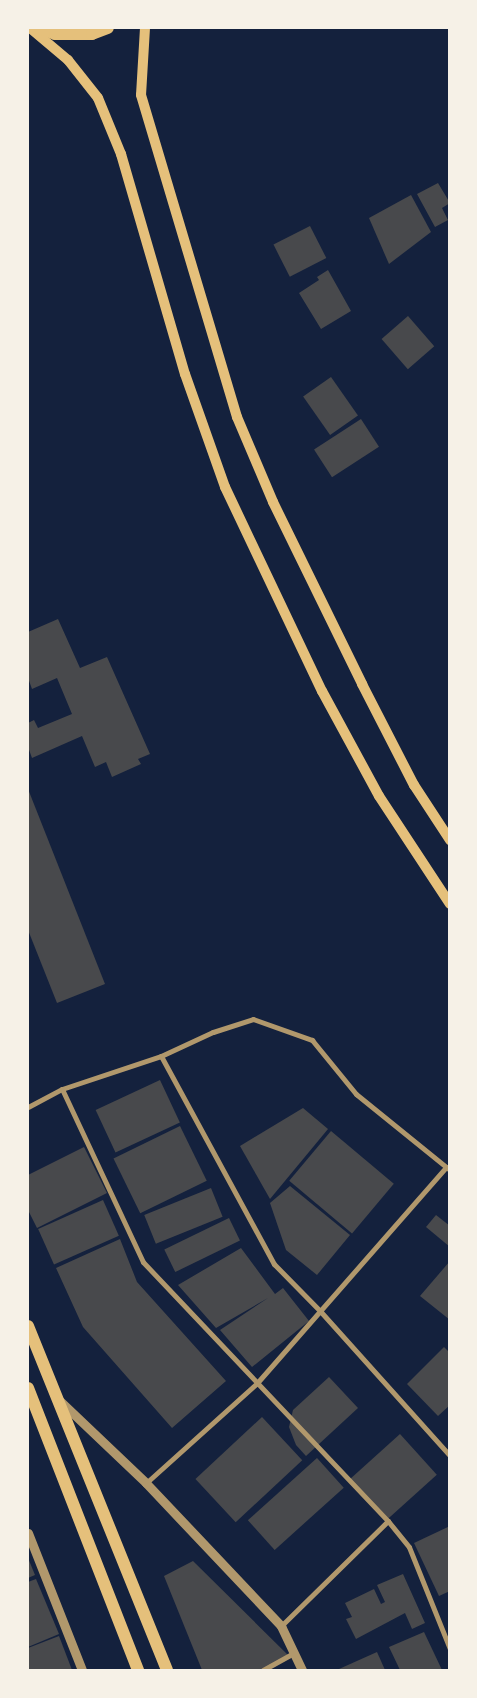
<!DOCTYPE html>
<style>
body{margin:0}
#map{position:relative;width:477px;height:1698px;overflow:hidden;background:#14213d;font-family:Karla,sans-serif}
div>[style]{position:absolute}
.building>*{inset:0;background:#48494c;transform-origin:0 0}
.minor>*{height:5px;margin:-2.5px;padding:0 2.5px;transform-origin:2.5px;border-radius:2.5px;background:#b1986c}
.tertiary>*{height:9px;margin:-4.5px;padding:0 4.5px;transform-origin:4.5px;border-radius:4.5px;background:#b1986c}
.secondary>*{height:10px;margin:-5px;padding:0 5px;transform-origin:5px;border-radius:5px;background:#e5c07b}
.primary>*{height:12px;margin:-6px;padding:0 6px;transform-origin:6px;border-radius:6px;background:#e5c07b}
span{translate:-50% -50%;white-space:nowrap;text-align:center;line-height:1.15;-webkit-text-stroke:5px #f6f1e7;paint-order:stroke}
.frame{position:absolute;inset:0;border:29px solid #f6f1e7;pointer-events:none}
</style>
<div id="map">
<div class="building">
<div style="clip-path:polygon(438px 183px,450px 203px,442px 208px,448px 220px,435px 227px,417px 194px)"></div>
<div style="clip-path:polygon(411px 195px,431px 232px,389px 264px,369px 218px)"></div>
<div style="left:310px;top:226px;width:36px;height:41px;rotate:63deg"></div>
<div style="clip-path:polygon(328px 270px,351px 311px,321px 329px,299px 293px,319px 280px,317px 277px)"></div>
<div style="left:408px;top:316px;width:40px;height:35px;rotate:49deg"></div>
<div style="left:331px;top:377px;width:47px;height:34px;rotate:55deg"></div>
<div style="left:361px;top:419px;width:33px;height:56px;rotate:57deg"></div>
<div style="clip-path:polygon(58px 619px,80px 668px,107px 657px,150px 754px,138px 759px,141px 764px,112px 777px,106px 762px,95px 767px,82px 736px,32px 758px,28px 747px,28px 723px,34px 720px,38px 728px,72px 714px,57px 678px,32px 689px,28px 678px,28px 632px)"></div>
<div style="clip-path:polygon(28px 789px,105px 984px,57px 1003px,28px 930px)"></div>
<div style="left:160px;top:1080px;width:47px;height:71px;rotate:65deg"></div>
<div style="clip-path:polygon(303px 1108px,328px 1129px,270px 1199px,240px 1146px)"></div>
<div style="left:180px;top:1126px;width:61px;height:74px;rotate:64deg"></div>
<div style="left:331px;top:1131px;width:82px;height:65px;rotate:40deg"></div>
<div style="clip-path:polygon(84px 1147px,107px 1193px,37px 1228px,28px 1210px,28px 1175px)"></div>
<div style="clip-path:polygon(290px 1186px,350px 1235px,317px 1275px,286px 1250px,270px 1203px)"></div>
<div style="left:211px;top:1188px;width:31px;height:72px;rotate:68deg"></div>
<div style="left:103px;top:1200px;width:39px;height:71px;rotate:66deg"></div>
<div style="clip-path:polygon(436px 1215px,450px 1226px,450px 1247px,426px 1227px)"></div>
<div style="left:229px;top:1218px;width:25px;height:72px;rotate:64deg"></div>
<div style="clip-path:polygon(120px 1239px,137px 1282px,226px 1381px,172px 1428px,83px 1327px,56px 1268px)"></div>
<div style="clip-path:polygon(241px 1248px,275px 1294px,283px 1288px,309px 1321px,252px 1367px,220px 1330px,268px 1298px,216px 1328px,178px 1285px)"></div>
<div style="clip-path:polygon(450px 1261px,450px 1320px,420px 1296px)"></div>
<div style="clip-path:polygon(444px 1347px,450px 1353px,450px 1405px,438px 1416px,407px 1384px)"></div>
<div style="clip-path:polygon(329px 1377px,358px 1408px,306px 1456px,296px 1445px,289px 1427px,293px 1410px)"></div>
<div style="left:262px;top:1417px;width:59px;height:91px;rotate:47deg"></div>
<div style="left:400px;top:1434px;width:55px;height:69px;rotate:48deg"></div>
<div style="left:317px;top:1458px;width:40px;height:93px;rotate:48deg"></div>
<div style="clip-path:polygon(450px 1526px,450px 1591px,439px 1596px,414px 1543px)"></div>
<div style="clip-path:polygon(28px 1558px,35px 1575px,28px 1578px)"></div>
<div style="clip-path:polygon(193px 1561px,291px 1658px,262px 1670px,202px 1670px,164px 1576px)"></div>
<div style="clip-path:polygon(403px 1574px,425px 1623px,412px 1629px,405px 1613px,356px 1639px,346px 1619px,352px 1617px,345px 1603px,374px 1589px,381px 1604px,385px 1602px,377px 1585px)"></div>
<div style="clip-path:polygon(36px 1579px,59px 1634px,28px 1647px,28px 1582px)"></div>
<div style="clip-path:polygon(424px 1632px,442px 1670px,400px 1670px,389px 1647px)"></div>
<div style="clip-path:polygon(59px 1636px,72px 1670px,28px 1670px,28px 1648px)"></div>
<div style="clip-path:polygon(377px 1652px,385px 1670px,339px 1670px,339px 1669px)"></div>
</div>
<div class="minor">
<div style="left:161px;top:1056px;width:237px;rotate:61.5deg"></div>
<div style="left:274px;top:1264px;width:67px;rotate:45.6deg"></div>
<div style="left:321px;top:1312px;width:193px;rotate:48.1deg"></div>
<div style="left:62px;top:1089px;width:191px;rotate:64.9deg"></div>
<div style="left:143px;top:1262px;width:357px;rotate:46.6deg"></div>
<div style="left:388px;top:1521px;width:33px;rotate:51deg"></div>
<div style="left:409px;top:1547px;width:110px;rotate:68.1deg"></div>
<div style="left:28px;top:1107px;width:38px;rotate:-28deg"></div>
<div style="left:62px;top:1089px;width:104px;rotate:-18.4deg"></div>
<div style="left:161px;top:1056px;width:57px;rotate:-24.8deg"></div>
<div style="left:213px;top:1032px;width:42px;rotate:-18deg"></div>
<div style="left:253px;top:1019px;width:63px;rotate:19.6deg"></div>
<div style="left:312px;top:1040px;width:70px;rotate:50.8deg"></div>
<div style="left:356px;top:1094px;width:121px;rotate:39deg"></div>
<div style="left:146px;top:1483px;width:149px;rotate:-42deg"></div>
<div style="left:257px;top:1383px;width:287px;rotate:-48.8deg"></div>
<div style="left:281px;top:1626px;width:150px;rotate:-44.5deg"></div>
<div style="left:263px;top:1670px;width:35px;rotate:-29deg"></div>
</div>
<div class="tertiary">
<div style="left:60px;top:1401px;width:119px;rotate:43.6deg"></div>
<div style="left:146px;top:1483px;width:197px;rotate:46.6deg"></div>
<div style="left:281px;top:1626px;width:49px;rotate:64.5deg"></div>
<div style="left:28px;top:1533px;width:147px;rotate:68.5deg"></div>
</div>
<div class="secondary">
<div style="left:30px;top:28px;width:50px;rotate:40.1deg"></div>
<div style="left:68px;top:60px;width:48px;rotate:51.7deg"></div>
<div style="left:98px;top:98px;width:61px;rotate:67.7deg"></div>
<div style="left:121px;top:154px;width:229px;rotate:73.8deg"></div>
<div style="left:185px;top:374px;width:120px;rotate:70.5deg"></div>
<div style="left:225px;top:487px;width:226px;rotate:64.6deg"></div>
<div style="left:322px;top:691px;width:119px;rotate:61.5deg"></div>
<div style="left:379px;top:796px;width:129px;rotate:56.7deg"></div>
<div style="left:145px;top:28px;width:67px;rotate:93.4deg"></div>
<div style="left:141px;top:95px;width:336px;rotate:73.4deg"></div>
<div style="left:237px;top:417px;width:92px;rotate:67deg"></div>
<div style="left:273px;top:502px;width:203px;rotate:63.9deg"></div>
<div style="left:362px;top:684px;width:114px;rotate:62.8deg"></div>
<div style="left:414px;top:785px;width:66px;rotate:56.8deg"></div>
</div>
<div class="primary">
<div style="left:40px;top:28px;width:16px;rotate:22deg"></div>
<div style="left:55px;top:34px;width:37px"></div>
<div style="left:92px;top:34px;width:17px;rotate:-21deg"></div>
<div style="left:28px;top:1326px;width:371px;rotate:68deg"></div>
<div style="left:28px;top:1388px;width:303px;rotate:68.7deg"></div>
</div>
<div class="frame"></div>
</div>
